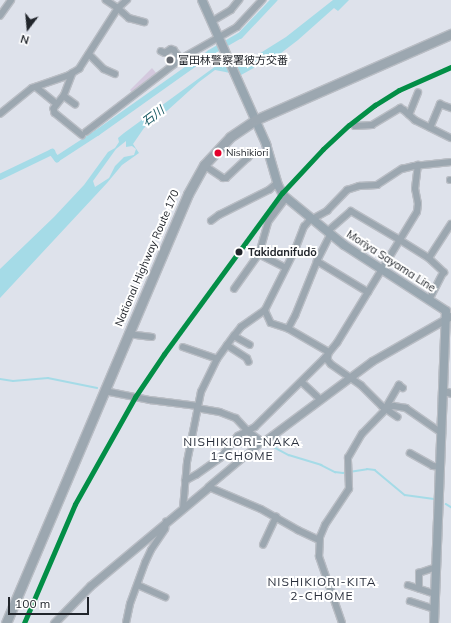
<!DOCTYPE html>
<meta charset="utf-8">
<style>
body{margin:0}
#map{position:relative;width:451px;height:623px;overflow:hidden;background:#dee2eb;font-family:Mulish,"Noto Sans JP",sans-serif}
div>[style]{position:absolute}
.green>*{inset:0;background:#d4c9de}
.water>*{inset:0;background:#a5dbe7}
.stream>*{height:1.5px;margin:-0.75px;padding:0 0.75px;transform-origin:0.75px;border-radius:0.75px;background:#a5dbe7}
.canal>*{height:5.5px;margin:-2.75px;padding:0 2.75px;transform-origin:2.75px;border-radius:2.75px;background:#a5dbe7}
.roads{filter:drop-shadow(1px 0 #b9bdc4) drop-shadow(-1px 0 #b9bdc4) drop-shadow(0 1px #b9bdc4) drop-shadow(0 -1px #b9bdc4)}
.minor>*{height:5.5px;margin:-2.75px;padding:0 2.75px;transform-origin:2.75px;border-radius:2.75px;background:#9ca7b0}
.tertiary>*{height:7px;margin:-3.5px;padding:0 3.5px;transform-origin:3.5px;border-radius:3.5px;background:#9ca7b0}
.secondary>*{height:8px;margin:-4px;padding:0 4px;transform-origin:4px;border-radius:4px;background:#98a6b0}
.trunk>*{height:9px;margin:-4.5px;padding:0 4.5px;transform-origin:4.5px;border-radius:4.5px;background:#9ca7b0}
.rail-1>*{height:5px;margin:-2.5px;padding:0 2.5px;transform-origin:2.5px;border-radius:2.5px;background:#028e46}
.dots>*{width:11px;height:11px;translate:-50% -50%;box-sizing:border-box;border:2px solid #fff;border-radius:50%}
span{translate:-50% -50%;white-space:nowrap;text-align:center;line-height:1.15;-webkit-text-stroke:4px #fff;paint-order:stroke}
.bus-label{font-size:10px;color:#21252b}
.left{translate:0 -50%;text-align:left}
.poi-label{font-size:11px;color:#21252b}
.stop-label{font-size:11px;color:#21252b;font-weight:700}
.street-label{font-size:11px;color:#21252b}
.water-label{font-size:12px;color:#1b5a64;font-style:italic}
.neighbourhood-label{font-size:12px;color:#282e3b;letter-spacing:1px}
.north{position:absolute;left:8px;top:8px;width:40px;height:40px;-webkit-text-stroke:3px #fff;paint-order:stroke;rotate:196deg;font-size:11px;font-weight:700;line-height:16px;text-align:center;color:#21252b}
.north::after{content:'';display:block;margin:auto;width:14px;height:18px;background:#21252b;clip-path:polygon(50% 0,100% 100%,50% 72%,0 100%)}
.scale{position:absolute;left:8px;top:597px;width:81px;height:18px;box-sizing:border-box;border:2px solid #21252b;border-top:0;padding-left:5px;font-size:12px;line-height:14px;white-space:nowrap;color:#21252b;-webkit-text-stroke:3px #fff;paint-order:stroke}
</style>
<div id="map">
<div class="green">
<div style="clip-path:polygon(152px 68px,157px 74px,133px 94px,130px 90px)"></div>
</div>
<div class="water">
<div style="clip-path:polygon(evenodd,333px 0,349px 0,338px 11px,334px 8px,298px 40px,268px 63px,259px 65px,241px 75px,215px 70px,199px 82px,168px 110px,144px 128px,133px 144px,139px 153px,122px 165px,107px 183px,0 298px,0 269px,54px 217px,84px 185px,108px 152px,115px 148px,119px 142px,118px 138px,124px 133px,220px 63px,235px 69px,286px 37px,333px 0,126px 141px,126px 147px,132px 146px,136px 149px,134px 155px,124px 157px,115px 166px,109px 178px,95px 187px,93px 181px,116px 149px,126px 141px)"></div>
</div>
<div class="stream">
<div style="left:0;top:379px;width:13px;rotate:9deg"></div>
<div style="left:13px;top:381px;width:35px;rotate:-5deg"></div>
<div style="left:48px;top:378px;width:50px;rotate:11.5deg"></div>
<div style="left:154px;top:403px;width:18px;rotate:9deg"></div>
<div style="left:266px;top:443px;width:26px;rotate:28deg"></div>
<div style="left:289px;top:455px;width:34px;rotate:17deg"></div>
<div style="left:321px;top:465px;width:16px;rotate:27deg"></div>
<div style="left:335px;top:472px;width:8px;rotate:7deg"></div>
<div style="left:343px;top:473px;width:24px;rotate:-9deg"></div>
<div style="left:367px;top:469px;width:8px;rotate:7deg"></div>
<div style="left:375px;top:470px;width:39px;rotate:40deg"></div>
<div style="left:405px;top:495px;width:29px;rotate:8deg"></div>
<div style="left:446px;top:504px;width:6px;rotate:31deg"></div>
</div>
<div class="canal">
<div style="left:0;top:177px;width:58px;rotate:-25.7deg"></div>
<div style="left:52px;top:152px;width:9px;rotate:54deg"></div>
<div style="left:57px;top:159px;width:48px;rotate:-33deg"></div>
<div style="left:97px;top:133px;width:138px;rotate:-35.3deg"></div>
<div style="left:210px;top:53px;width:34px;rotate:-30deg"></div>
<div style="left:240px;top:36px;width:50px;rotate:-46.6deg"></div>
</div>
<div class="roads">
<div class="minor">
<div style="left:106px;top:0;width:14px;rotate:34deg"></div>
<div style="left:118px;top:8px;width:15px;rotate:42deg"></div>
<div style="left:129px;top:18px;width:16px;rotate:15deg"></div>
<div style="left:0;top:16px;width:19px;rotate:-55deg"></div>
<div style="left:211px;top:22px;width:23px;rotate:-31deg"></div>
<div style="left:231px;top:10px;width:13px;rotate:-51deg"></div>
<div style="left:161px;top:51px;width:4px;rotate:27deg"></div>
<div style="left:165px;top:53px;width:7px;rotate:-34deg"></div>
<div style="left:171px;top:49px;width:3px;rotate:18deg"></div>
<div style="left:174px;top:50px;width:11px;rotate:52deg"></div>
<div style="left:89px;top:54px;width:21px;rotate:45deg"></div>
<div style="left:104px;top:69px;width:12px;rotate:24deg"></div>
<div style="left:73px;top:73px;width:25px;rotate:111deg"></div>
<div style="left:64px;top:96px;width:16px;rotate:128deg"></div>
<div style="left:54px;top:109px;width:4px;rotate:76deg"></div>
<div style="left:55px;top:113px;width:35px;rotate:39deg"></div>
<div style="left:36px;top:87px;width:26px;rotate:39deg"></div>
<div style="left:64px;top:96px;width:14px;rotate:36deg"></div>
<div style="left:0;top:114px;width:41px;rotate:-39.1deg"></div>
<div style="left:32px;top:88px;width:39px;rotate:-19deg"></div>
<div style="left:69px;top:75px;width:12px;rotate:-31deg"></div>
<div style="left:79px;top:69px;width:72px;rotate:-57.4deg"></div>
<div style="left:118px;top:8px;width:12px;rotate:-42deg"></div>
<div style="left:409px;top:115px;width:24px;rotate:-68deg"></div>
<div style="left:355px;top:126px;width:17px;rotate:-3deg"></div>
<div style="left:372px;top:125px;width:33px;rotate:-31deg"></div>
<div style="left:400px;top:108px;width:4px;rotate:27deg"></div>
<div style="left:404px;top:110px;width:15px;rotate:42deg"></div>
<div style="left:415px;top:120px;width:40px;rotate:26.6deg"></div>
<div style="left:430px;top:128px;width:26px;rotate:-67deg"></div>
<div style="left:440px;top:104px;width:12px;rotate:20deg"></div>
<div style="left:86px;top:132px;width:120px;rotate:-37.5deg"></div>
<div style="left:181px;top:59px;width:64px;rotate:-29.7deg"></div>
<div style="left:237px;top:27px;width:37px;rotate:-47deg"></div>
<div style="left:243px;top:153px;width:7px;rotate:45deg"></div>
<div style="left:204px;top:165px;width:23px;rotate:34deg"></div>
<div style="left:223px;top:178px;width:3px"></div>
<div style="left:226px;top:178px;width:38px;rotate:-43deg"></div>
<div style="left:450px;top:180px;width:1px"></div>
<div style="left:211px;top:221px;width:10px;rotate:-37deg"></div>
<div style="left:219px;top:215px;width:56px;rotate:-26.6deg"></div>
<div style="left:269px;top:190px;width:11px;rotate:-41deg"></div>
<div style="left:328px;top:231px;width:30px;rotate:-41deg"></div>
<div style="left:351px;top:211px;width:53px;rotate:30.4deg"></div>
<div style="left:397px;top:238px;width:38px;rotate:32deg"></div>
<div style="left:429px;top:258px;width:21px;rotate:43deg"></div>
<div style="left:444px;top:272px;width:31px;rotate:117deg"></div>
<div style="left:259px;top:254px;width:30px;rotate:27deg"></div>
<div style="left:429px;top:258px;width:40px;rotate:-57.1deg"></div>
<div style="left:317px;top:261px;width:60px;rotate:31.3deg"></div>
<div style="left:234px;top:289px;width:43px;rotate:-54.5deg"></div>
<div style="left:259px;top:254px;width:33px;rotate:-74deg"></div>
<div style="left:268px;top:222px;width:30px;rotate:-53deg"></div>
<div style="left:265px;top:310px;width:14px;rotate:65deg"></div>
<div style="left:271px;top:323px;width:19px;rotate:18deg"></div>
<div style="left:289px;top:329px;width:46px;rotate:29.9deg"></div>
<div style="left:288px;top:329px;width:15px;rotate:-62deg"></div>
<div style="left:295px;top:316px;width:61px;rotate:-68deg"></div>
<div style="left:318px;top:259px;width:28px;rotate:-63deg"></div>
<div style="left:128px;top:334px;width:24px;rotate:7deg"></div>
<div style="left:234px;top:336px;width:18px;rotate:29deg"></div>
<div style="left:227px;top:345px;width:24px;rotate:33deg"></div>
<div style="left:247px;top:358px;width:4px;rotate:63deg"></div>
<div style="left:183px;top:347px;width:36px;rotate:19deg"></div>
<div style="left:329px;top:353px;width:7px;rotate:98deg"></div>
<div style="left:328px;top:360px;width:5px;rotate:53deg"></div>
<div style="left:331px;top:364px;width:37px;rotate:35deg"></div>
<div style="left:361px;top:385px;width:30px;rotate:45deg"></div>
<div style="left:382px;top:406px;width:19px;rotate:35deg"></div>
<div style="left:302px;top:382px;width:25px;rotate:43deg"></div>
<div style="left:105px;top:391px;width:46px;rotate:11.3deg"></div>
<div style="left:150px;top:400px;width:48px;rotate:7.1deg"></div>
<div style="left:197px;top:408px;width:23px;rotate:10deg"></div>
<div style="left:220px;top:412px;width:17px;rotate:21deg"></div>
<div style="left:236px;top:418px;width:19px;rotate:47deg"></div>
<div style="left:249px;top:432px;width:17px;rotate:36deg"></div>
<div style="left:263px;top:442px;width:70px;rotate:140.2deg"></div>
<div style="left:209px;top:487px;width:56px;rotate:22.9deg"></div>
<div style="left:261px;top:509px;width:43px;rotate:29.6deg"></div>
<div style="left:298px;top:530px;width:23px;rotate:25deg"></div>
<div style="left:385px;top:408px;width:9px;rotate:-13deg"></div>
<div style="left:394px;top:406px;width:12px;rotate:9deg"></div>
<div style="left:406px;top:408px;width:44px;rotate:34.8deg"></div>
<div style="left:410px;top:453px;width:26px;rotate:29deg"></div>
<div style="left:433px;top:466px;width:8px;rotate:7deg"></div>
<div style="left:185px;top:481px;width:13px;rotate:-29deg"></div>
<div style="left:196px;top:475px;width:29px;rotate:-35deg"></div>
<div style="left:220px;top:458px;width:28px;rotate:-51deg"></div>
<div style="left:238px;top:436px;width:19px;rotate:-28deg"></div>
<div style="left:255px;top:427px;width:97px;rotate:-44.6deg"></div>
<div style="left:324px;top:359px;width:21px;rotate:-51deg"></div>
<div style="left:337px;top:343px;width:153px;rotate:-58.6deg"></div>
<div style="left:417px;top:212px;width:8px;rotate:-83deg"></div>
<div style="left:418px;top:204px;width:15px;rotate:-101deg"></div>
<div style="left:415px;top:189px;width:24px;rotate:-83deg"></div>
<div style="left:183px;top:509px;width:47px;rotate:-85.1deg"></div>
<div style="left:187px;top:462px;width:71px;rotate:-78.7deg"></div>
<div style="left:201px;top:392px;width:37px;rotate:-64deg"></div>
<div style="left:217px;top:359px;width:29px;rotate:-54deg"></div>
<div style="left:234px;top:336px;width:11px;rotate:-52deg"></div>
<div style="left:241px;top:327px;width:29px;rotate:-35deg"></div>
<div style="left:265px;top:310px;width:67px;rotate:-63.4deg"></div>
<div style="left:295px;top:250px;width:25px;rotate:-69deg"></div>
<div style="left:304px;top:227px;width:8px;rotate:-50deg"></div>
<div style="left:309px;top:221px;width:21px;rotate:-29deg"></div>
<div style="left:327px;top:211px;width:29px;rotate:-46deg"></div>
<div style="left:347px;top:190px;width:13px;rotate:-18deg"></div>
<div style="left:359px;top:186px;width:18px;rotate:-3deg"></div>
<div style="left:377px;top:185px;width:30px;rotate:-33deg"></div>
<div style="left:402px;top:169px;width:12px;rotate:-14deg"></div>
<div style="left:414px;top:166px;width:37px;rotate:-6deg"></div>
<div style="left:263px;top:545px;width:31px;rotate:-65deg"></div>
<div style="left:138px;top:585px;width:30px;rotate:24deg"></div>
<div style="left:408px;top:585px;width:28px;rotate:18deg"></div>
<div style="left:419px;top:589px;width:16px;rotate:-90deg"></div>
<div style="left:419px;top:573px;width:18px;rotate:-19deg"></div>
<div style="left:410px;top:601px;width:25px;rotate:18deg"></div>
<div style="left:126px;top:623px;width:19px;rotate:-78deg"></div>
<div style="left:130px;top:604px;width:44px;rotate:-69.9deg"></div>
<div style="left:145px;top:563px;width:14px;rotate:-65deg"></div>
<div style="left:151px;top:550px;width:25px;rotate:-56deg"></div>
<div style="left:165px;top:529px;width:7px;rotate:-82deg"></div>
<div style="left:342px;top:623px;width:70px;rotate:-109.2deg"></div>
<div style="left:319px;top:557px;width:20px;rotate:-87deg"></div>
<div style="left:320px;top:537px;width:13px;rotate:-67deg"></div>
<div style="left:325px;top:525px;width:43px;rotate:-56.3deg"></div>
<div style="left:349px;top:489px;width:31px;rotate:-92deg"></div>
<div style="left:348px;top:458px;width:28px;rotate:-60deg"></div>
<div style="left:362px;top:434px;width:32px;rotate:-46deg"></div>
<div style="left:384px;top:411px;width:30px;rotate:-60deg"></div>
<div style="left:399px;top:385px;width:5px;rotate:37deg"></div>
</div>
<div class="tertiary">
<div style="left:444px;top:391px;width:7px;rotate:16deg"></div>
<div style="left:263px;top:442px;width:136px;rotate:-36.6deg"></div>
<div style="left:372px;top:361px;width:91px;rotate:-29.7deg"></div>
<div style="left:54px;top:623px;width:52px;rotate:-45.8deg"></div>
<div style="left:90px;top:586px;width:155px;rotate:-39.8deg"></div>
</div>
<div class="secondary">
<div style="left:202px;top:0;width:158px;rotate:66deg"></div>
<div style="left:266px;top:144px;width:43px;rotate:73.7deg"></div>
<div style="left:278px;top:185px;width:11px;rotate:63deg"></div>
<div style="left:283px;top:195px;width:79px;rotate:39.3deg"></div>
<div style="left:344px;top:245px;width:121px;rotate:32.9deg"></div>
<div style="left:446px;top:311px;width:312px;rotate:92.2deg"></div>
</div>
<div class="trunk">
<div style="left:6px;top:623px;width:466px;rotate:-67deg"></div>
<div style="left:188px;top:194px;width:33px;rotate:-61deg"></div>
<div style="left:204px;top:165px;width:38px;rotate:-47deg"></div>
<div style="left:230px;top:137px;width:30px;rotate:-34deg"></div>
<div style="left:255px;top:120px;width:214px;rotate:-23.7deg"></div>
</div>
</div>
<div class="rail-1">
<div style="left:24px;top:623px;width:129px;rotate:-66.8deg"></div>
<div style="left:75px;top:504px;width:123px;rotate:-60.7deg"></div>
<div style="left:135px;top:397px;width:52px;rotate:-56deg"></div>
<div style="left:164px;top:354px;width:200px;rotate:-53.8deg"></div>
<div style="left:282px;top:193px;width:60px;rotate:-47deg"></div>
<div style="left:323px;top:149px;width:35px;rotate:-43deg"></div>
<div style="left:349px;top:125px;width:33px;rotate:-38deg"></div>
<div style="left:375px;top:105px;width:28px;rotate:-32deg"></div>
<div style="left:399px;top:90px;width:57px;rotate:-23.9deg"></div>
</div>
<div class="dots">
<div style="left:170px;top:60px;background:#63676e"></div>
<div style="left:218px;top:153px;background:#e4002b"></div>
<div style="left:239px;top:252px;background:#21252b"></div>
</div>
<div class="bus-label">
<span class="left" style="left:226px;top:153px">Nishikiori</span>
</div>
<div class="poi-label">
<span class="left" style="left:178px;top:60px">富田林警察署彼方交番</span>
</div>
<div class="stop-label">
<span class="left" style="left:248px;top:252px">Takidanifudō</span>
</div>
<div class="street-label">
<span style="left:147px;top:258px;rotate:-67deg">National Highway Route 170</span>
<span style="left:391px;top:261px;rotate:33deg">Moriya Sayama Line</span>
</div>
<div class="water-label">
<span style="left:153px;top:116px;rotate:-37deg">石川</span>
</div>
<div class="neighbourhood-label">
<span style="left:242px;top:449px">NISHIKIORI-NAKA<br>1-CHOME</span>
<span style="left:322px;top:589px">NISHIKIORI-KITA<br>2-CHOME</span>
</div>
<div class="north">N</div>
<div class="scale">100 m</div>
</div>
